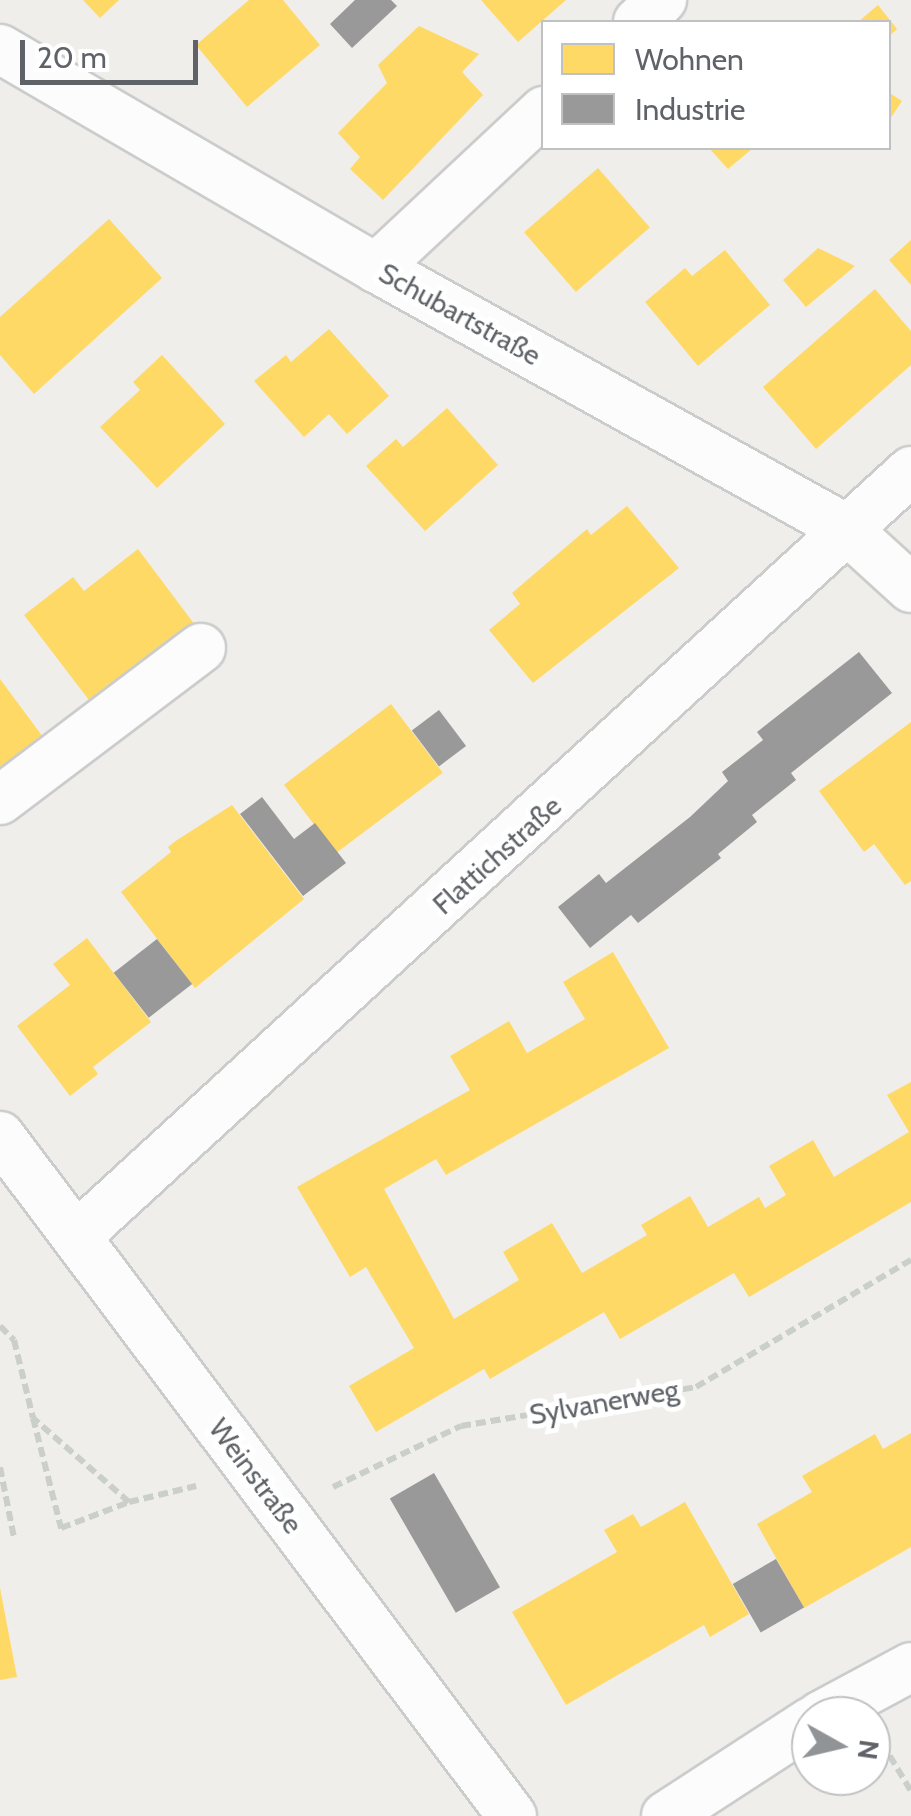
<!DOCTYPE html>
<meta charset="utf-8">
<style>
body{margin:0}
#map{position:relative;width:911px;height:1816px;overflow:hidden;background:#efeeea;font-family:Cabin,sans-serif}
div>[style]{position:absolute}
.homes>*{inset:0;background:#ffd966;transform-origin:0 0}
.industry>*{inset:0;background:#999;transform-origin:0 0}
.path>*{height:6px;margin-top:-3px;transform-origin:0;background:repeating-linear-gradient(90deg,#cacfcc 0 10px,transparent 0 15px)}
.roads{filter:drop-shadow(2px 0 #cbcccc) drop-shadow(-2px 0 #cbcccc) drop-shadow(0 2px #cbcccc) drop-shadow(0 -2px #cbcccc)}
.street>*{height:48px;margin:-24px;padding:0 24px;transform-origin:24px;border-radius:24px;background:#fdfcfc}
span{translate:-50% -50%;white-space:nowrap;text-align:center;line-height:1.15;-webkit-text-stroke:10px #fff;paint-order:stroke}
.street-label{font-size:28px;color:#5f6368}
.legend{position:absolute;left:541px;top:20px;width:350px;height:130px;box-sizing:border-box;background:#fff;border:2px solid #bfc1c3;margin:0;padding:12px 18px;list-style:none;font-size:30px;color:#5f6368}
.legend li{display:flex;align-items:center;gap:20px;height:50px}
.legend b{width:50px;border:2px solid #bfc1c3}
.north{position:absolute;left:791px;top:1696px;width:100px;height:100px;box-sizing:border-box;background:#fff;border:2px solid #bfc1c3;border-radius:50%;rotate:98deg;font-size:28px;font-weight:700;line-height:40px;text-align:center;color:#5f6368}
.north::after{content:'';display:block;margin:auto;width:35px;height:45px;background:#919496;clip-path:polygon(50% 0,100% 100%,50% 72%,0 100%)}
.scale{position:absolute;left:20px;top:40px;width:178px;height:45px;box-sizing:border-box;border:5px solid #5f6368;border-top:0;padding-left:12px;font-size:30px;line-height:35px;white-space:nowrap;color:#5f6368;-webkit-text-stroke:8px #fff;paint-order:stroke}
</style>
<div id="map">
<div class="homes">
<div style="clip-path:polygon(83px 0,119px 0,100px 18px)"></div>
<div style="clip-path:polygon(249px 0,283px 0,320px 45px,247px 107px,196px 45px)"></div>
<div style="clip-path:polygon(481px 0,566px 0,518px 42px)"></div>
<div style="clip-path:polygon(878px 5px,897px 29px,888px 37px,888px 22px,858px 22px)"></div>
<div style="clip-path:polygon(419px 26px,479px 54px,462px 72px,483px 95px,383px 200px,350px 169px,360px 157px,338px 133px,387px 83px,378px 65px)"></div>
<div style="clip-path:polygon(888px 92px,902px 101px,888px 122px)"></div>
<div style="clip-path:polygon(709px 148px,753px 148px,728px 169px)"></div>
<div style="left:598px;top:168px;width:79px;height:98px;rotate:49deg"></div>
<div style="clip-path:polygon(109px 219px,162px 278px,34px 394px,0 355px,0 317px)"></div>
<div style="clip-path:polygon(911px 240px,911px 285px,889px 260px)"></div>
<div style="clip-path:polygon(818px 248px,855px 266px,806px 307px,783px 280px)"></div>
<div style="clip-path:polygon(725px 250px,770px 305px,698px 366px,645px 302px,685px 268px,692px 276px)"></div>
<div style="clip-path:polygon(875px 289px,911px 331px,911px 365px,816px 449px,763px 387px)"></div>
<div style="clip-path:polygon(329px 329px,389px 396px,347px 434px,329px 414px,304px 437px,254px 381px,286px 355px,291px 362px)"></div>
<div style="clip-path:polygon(162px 355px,225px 424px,157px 488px,100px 427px,140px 390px,133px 382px)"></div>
<div style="clip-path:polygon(447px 408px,498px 465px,425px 531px,366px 466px,396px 439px,403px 447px)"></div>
<div style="clip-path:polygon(627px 506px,679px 568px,533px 683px,489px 630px,520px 604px,512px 593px,587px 529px,591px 535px)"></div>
<div style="clip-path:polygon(138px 549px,198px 629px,92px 704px,24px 615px,73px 577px,84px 591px)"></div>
<div style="clip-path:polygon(0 679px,43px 737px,0 770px)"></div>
<div style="left:391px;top:704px;width:86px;height:134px;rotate:53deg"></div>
<div style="clip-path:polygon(911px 722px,911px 881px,905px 885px,874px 844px,864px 852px,819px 791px)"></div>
<div style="clip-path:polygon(232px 805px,304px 899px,195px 988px,121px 892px,171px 852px,168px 847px,177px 840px)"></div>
<div style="clip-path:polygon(87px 938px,151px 1022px,93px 1067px,98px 1074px,70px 1096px,17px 1026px,70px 985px,53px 964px)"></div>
<div style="clip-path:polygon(613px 952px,669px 1048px,446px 1175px,436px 1159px,384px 1189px,454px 1319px,519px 1280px,503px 1252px,552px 1223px,582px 1273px,647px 1235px,641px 1225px,690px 1196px,708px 1227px,759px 1197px,765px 1208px,786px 1195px,769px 1166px,813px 1140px,834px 1177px,909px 1132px,887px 1095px,911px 1082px,911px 1202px,749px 1297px,734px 1273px,620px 1339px,604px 1312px,490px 1379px,484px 1369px,376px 1432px,349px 1386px,414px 1348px,366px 1267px,350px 1277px,297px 1187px,470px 1090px,450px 1056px,509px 1021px,527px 1053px,585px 1019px,563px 982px)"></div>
<div style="clip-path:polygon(911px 1433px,911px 1547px,804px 1608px,757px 1524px,812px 1492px,802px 1476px,875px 1434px,883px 1449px)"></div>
<div style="clip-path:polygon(685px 1502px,749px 1614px,710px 1637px,704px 1625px,566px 1705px,512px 1612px,617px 1552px,604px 1530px,633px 1514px,641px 1527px)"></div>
<div style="clip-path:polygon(0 1588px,17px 1677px,0 1680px)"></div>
</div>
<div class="industry">
<div style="clip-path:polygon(355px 0,391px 0,397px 6px,352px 48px,330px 24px)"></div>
<div style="clip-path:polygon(859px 652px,892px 693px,791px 773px,796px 780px,752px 815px,757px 822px,718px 854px,721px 858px,638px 923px,631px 915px,590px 948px,558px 907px,599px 874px,606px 883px,690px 817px,728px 781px,722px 772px,763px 740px,757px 732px)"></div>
<div style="left:439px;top:710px;width:45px;height:34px;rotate:53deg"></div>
<div style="clip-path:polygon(262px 797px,294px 839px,315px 823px,346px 863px,303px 896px,240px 814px)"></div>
<div style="left:157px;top:939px;width:57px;height:55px;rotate:52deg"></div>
<div style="left:434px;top:1473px;width:132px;height:51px;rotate:60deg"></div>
<div style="left:776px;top:1559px;width:56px;height:50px;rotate:60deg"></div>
</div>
<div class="path">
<div style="left:0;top:1326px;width:20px;rotate:45deg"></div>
<div style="left:14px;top:1340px;width:80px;rotate:76.3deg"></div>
<div style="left:33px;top:1418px;width:114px;rotate:75.7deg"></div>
<div style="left:61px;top:1528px;width:73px;rotate:-20.9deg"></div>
<div style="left:129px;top:1502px;width:128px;rotate:-138.8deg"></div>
<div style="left:0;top:1467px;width:72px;rotate:78.8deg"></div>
<div style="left:333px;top:1487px;width:142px;rotate:-25.5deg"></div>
<div style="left:461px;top:1426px;width:238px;rotate:-9.4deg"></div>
<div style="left:696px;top:1387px;width:250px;rotate:-30.6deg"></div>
<div style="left:129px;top:1502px;width:69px;rotate:-13.4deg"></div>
<div style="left:882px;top:1743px;width:56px;rotate:58.9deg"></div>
</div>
<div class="roads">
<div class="street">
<div style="left:638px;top:22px;width:33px;rotate:-43deg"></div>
<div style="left:0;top:49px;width:435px;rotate:30.2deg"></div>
<div style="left:376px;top:268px;width:536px;rotate:29deg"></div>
<div style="left:845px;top:528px;width:89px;rotate:42.3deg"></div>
<div style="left:376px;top:268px;width:230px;rotate:-43.1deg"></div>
<div style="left:0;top:800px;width:252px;rotate:-37.1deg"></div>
<div style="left:0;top:1136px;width:851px;rotate:53.02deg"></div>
<div style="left:79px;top:1234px;width:1129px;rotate:-42.52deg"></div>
<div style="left:820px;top:1716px;width:103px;rotate:-28.3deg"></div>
<div style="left:666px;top:1816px;width:173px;rotate:-33deg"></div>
</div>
</div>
<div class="street-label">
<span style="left:460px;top:314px;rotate:29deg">Schubartstraße</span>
<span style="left:497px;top:855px;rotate:-42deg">Flattichstraße</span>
<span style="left:604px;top:1402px;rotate:-10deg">Sylvanerweg</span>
<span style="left:256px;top:1476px;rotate:53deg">Weinstraße</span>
</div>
<ul class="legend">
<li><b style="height:28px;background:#ffd966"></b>Wohnen</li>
<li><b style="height:28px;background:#999"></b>Industrie</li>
</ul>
<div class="north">N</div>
<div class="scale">20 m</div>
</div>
